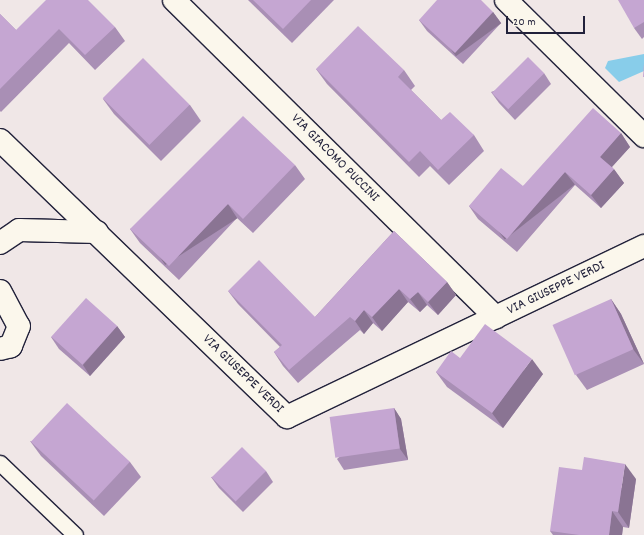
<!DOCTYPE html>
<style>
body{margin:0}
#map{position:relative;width:644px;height:535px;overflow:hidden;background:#f0e7e7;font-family:Dekko,sans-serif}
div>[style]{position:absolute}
.water>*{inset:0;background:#88cdea}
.roads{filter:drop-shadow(1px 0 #22223b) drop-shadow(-1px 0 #22223b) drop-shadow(0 1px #22223b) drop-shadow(0 -1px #22223b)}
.lane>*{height:15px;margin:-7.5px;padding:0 7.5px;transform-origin:7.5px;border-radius:7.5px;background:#fbf7ec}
.street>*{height:22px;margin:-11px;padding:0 11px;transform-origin:11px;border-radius:11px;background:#fbf7ec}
.wall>*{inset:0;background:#a98fb5}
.shaded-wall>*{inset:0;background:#8a7493;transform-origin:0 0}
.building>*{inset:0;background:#c5a6d2;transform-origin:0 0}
span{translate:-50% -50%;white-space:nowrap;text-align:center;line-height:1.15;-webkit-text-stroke:4px #fbf7ec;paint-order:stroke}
.street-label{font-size:14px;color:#22223b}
.scale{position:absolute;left:506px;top:16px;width:79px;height:18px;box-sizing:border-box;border:2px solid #22223b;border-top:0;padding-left:5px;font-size:12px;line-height:14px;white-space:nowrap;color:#22223b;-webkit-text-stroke:3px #fbf7ec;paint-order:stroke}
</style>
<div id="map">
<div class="water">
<div style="clip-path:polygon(644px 54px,644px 71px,619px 82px,605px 68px,608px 61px)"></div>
</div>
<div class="roads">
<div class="lane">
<div style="left:0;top:463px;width:104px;rotate:43.8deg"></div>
</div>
<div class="street">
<div style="left:174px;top:0;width:452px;rotate:44.6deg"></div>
<div style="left:506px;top:0;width:194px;rotate:44.6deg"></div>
<div style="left:0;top:140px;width:399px;rotate:44deg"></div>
<div style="left:287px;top:417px;width:396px;rotate:-25.6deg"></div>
<div style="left:0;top:243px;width:23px;rotate:-34deg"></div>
<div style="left:19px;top:230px;width:78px;rotate:1.5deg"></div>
<div style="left:0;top:291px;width:40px;rotate:62deg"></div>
<div style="left:19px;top:326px;width:22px;rotate:112deg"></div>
<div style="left:11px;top:346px;width:11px;rotate:165deg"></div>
</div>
</div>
<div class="wall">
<div style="clip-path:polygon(248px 0,334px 0,292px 43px)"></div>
<div style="clip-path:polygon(644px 0,644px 37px,642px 39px,634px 28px)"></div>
<div style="clip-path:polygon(493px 12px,501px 23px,463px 64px,427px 31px,419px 20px)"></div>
<div style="clip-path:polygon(0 14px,16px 30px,115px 27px,125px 41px,95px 70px,69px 43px,1px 112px,0 111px)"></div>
<div style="clip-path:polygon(316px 69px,404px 70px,415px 86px,411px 90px,441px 120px,474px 135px,484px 151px,449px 185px,430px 166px,419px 177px,327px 84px)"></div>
<div style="clip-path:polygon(544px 73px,551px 84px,515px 120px,499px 103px,491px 92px)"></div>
<div style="clip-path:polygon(103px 99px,190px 105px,201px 121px,161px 161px,114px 114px)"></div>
<div style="clip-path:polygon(621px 133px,630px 147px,612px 167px,624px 183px,601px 208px,575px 185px,517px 252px,478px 219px,469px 206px,523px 186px)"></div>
<div style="clip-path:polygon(295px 165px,305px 179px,253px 233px,237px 218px,179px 280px,140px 243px,130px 229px)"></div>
<div style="clip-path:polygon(394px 231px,447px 282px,456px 295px,438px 315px,427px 305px,420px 312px,408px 302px,382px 331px,373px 323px,364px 334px,360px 330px,298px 383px,283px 366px,274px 352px,280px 347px,238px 304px,228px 291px,315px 317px)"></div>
<div style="clip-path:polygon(611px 299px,621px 314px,644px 364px,587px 390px,576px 375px)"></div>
<div style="clip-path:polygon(117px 326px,125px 337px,90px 376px,59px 349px,51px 337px)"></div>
<div style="clip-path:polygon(460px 358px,543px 374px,503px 428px,447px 387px,436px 372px)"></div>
<div style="clip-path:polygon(394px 408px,401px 419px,408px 460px,344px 470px,337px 459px)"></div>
<div style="clip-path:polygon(30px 441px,130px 462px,141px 477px,104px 516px,41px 456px)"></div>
<div style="clip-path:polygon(266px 471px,273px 482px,243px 512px,219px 488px,211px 477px)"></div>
<div style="clip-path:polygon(636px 479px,629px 528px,623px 527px,622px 535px,553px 535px,550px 531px)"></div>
</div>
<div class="shaded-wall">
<div style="left:493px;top:12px;width:14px;height:56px;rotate:54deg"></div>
<div style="clip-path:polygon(621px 133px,630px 147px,609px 170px,600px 157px)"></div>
<div style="clip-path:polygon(614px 169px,624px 183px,601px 208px,591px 195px)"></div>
<div style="left:565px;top:172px;width:16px;height:89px;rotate:52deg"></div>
<div style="left:228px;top:204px;width:17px;height:86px;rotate:57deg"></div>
<div style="clip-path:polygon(447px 282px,456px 295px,438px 315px,428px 302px)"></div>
<div style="clip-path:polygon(399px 289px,408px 302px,382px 331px,372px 317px)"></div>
<div style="clip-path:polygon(418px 292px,427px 305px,420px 312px,410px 299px)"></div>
<div style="clip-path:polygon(611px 299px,621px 314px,644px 364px,633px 349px)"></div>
<div style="clip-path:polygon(364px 310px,373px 323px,364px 334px,355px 321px)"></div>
<div style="clip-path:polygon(117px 326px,125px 337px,90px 376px,83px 365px)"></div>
<div style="clip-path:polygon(532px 359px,543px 374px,503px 428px,492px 413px)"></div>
<div style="clip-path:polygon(394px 408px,401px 419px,408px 460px,400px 449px)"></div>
<div style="clip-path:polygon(625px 464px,636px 479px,629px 528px,618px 512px)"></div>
<div style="clip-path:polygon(612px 511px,623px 527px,622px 535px,609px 535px)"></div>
</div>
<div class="building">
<div style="clip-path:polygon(46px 0,88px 0,115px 27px,85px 55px,59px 29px,0 89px,0 14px,16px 30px)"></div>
<div style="clip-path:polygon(253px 0,311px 0,283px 29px)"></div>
<div style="clip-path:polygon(437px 0,481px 0,493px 12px,455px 53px,419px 20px)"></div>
<div style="clip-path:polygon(618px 0,644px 0,644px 22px,634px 28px)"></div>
<div style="clip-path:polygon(358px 26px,404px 70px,398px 77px,441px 120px,450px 112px,474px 135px,438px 170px,420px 151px,409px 162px,316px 69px)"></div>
<div style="left:528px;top:57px;width:23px;height:51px;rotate:45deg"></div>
<div style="left:143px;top:58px;width:66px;height:57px;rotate:45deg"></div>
<div style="clip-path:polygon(644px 63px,644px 77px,643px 77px)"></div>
<div style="clip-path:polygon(593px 108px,621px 133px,600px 157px,614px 169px,591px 195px,565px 172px,507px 239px,469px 206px,501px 168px,523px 186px)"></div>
<div style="clip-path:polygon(243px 116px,295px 165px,243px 219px,228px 204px,169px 266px,130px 229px)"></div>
<div style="clip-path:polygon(394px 231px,447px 282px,428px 302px,418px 292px,410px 299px,399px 289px,372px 317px,364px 310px,355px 321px,350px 317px,289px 370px,274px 352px,282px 345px,228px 291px,259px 260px,315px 317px)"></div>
<div style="left:86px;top:298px;width:42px;height:52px;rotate:42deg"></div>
<div style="left:611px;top:299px;width:55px;height:64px;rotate:66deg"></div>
<div style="clip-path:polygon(485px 324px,532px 359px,492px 413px,436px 372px,451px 351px,460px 358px)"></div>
<div style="left:67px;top:403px;width:86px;height:53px;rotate:43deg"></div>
<div style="left:394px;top:408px;width:41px;height:65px;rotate:82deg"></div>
<div style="left:242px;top:447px;width:34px;height:43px;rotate:45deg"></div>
<div style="clip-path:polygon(584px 457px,625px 464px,618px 512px,612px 511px,609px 535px,579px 535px,550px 531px,559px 467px,582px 470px)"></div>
</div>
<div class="street-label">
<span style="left:335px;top:158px;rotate:45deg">VIA GIACOMO PUCCINI</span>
<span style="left:556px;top:288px;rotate:-26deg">VIA GIUSEPPE VERDI</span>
<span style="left:243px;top:374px;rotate:44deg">VIA GIUSEPPE VERDI</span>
</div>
<div class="scale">20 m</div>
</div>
